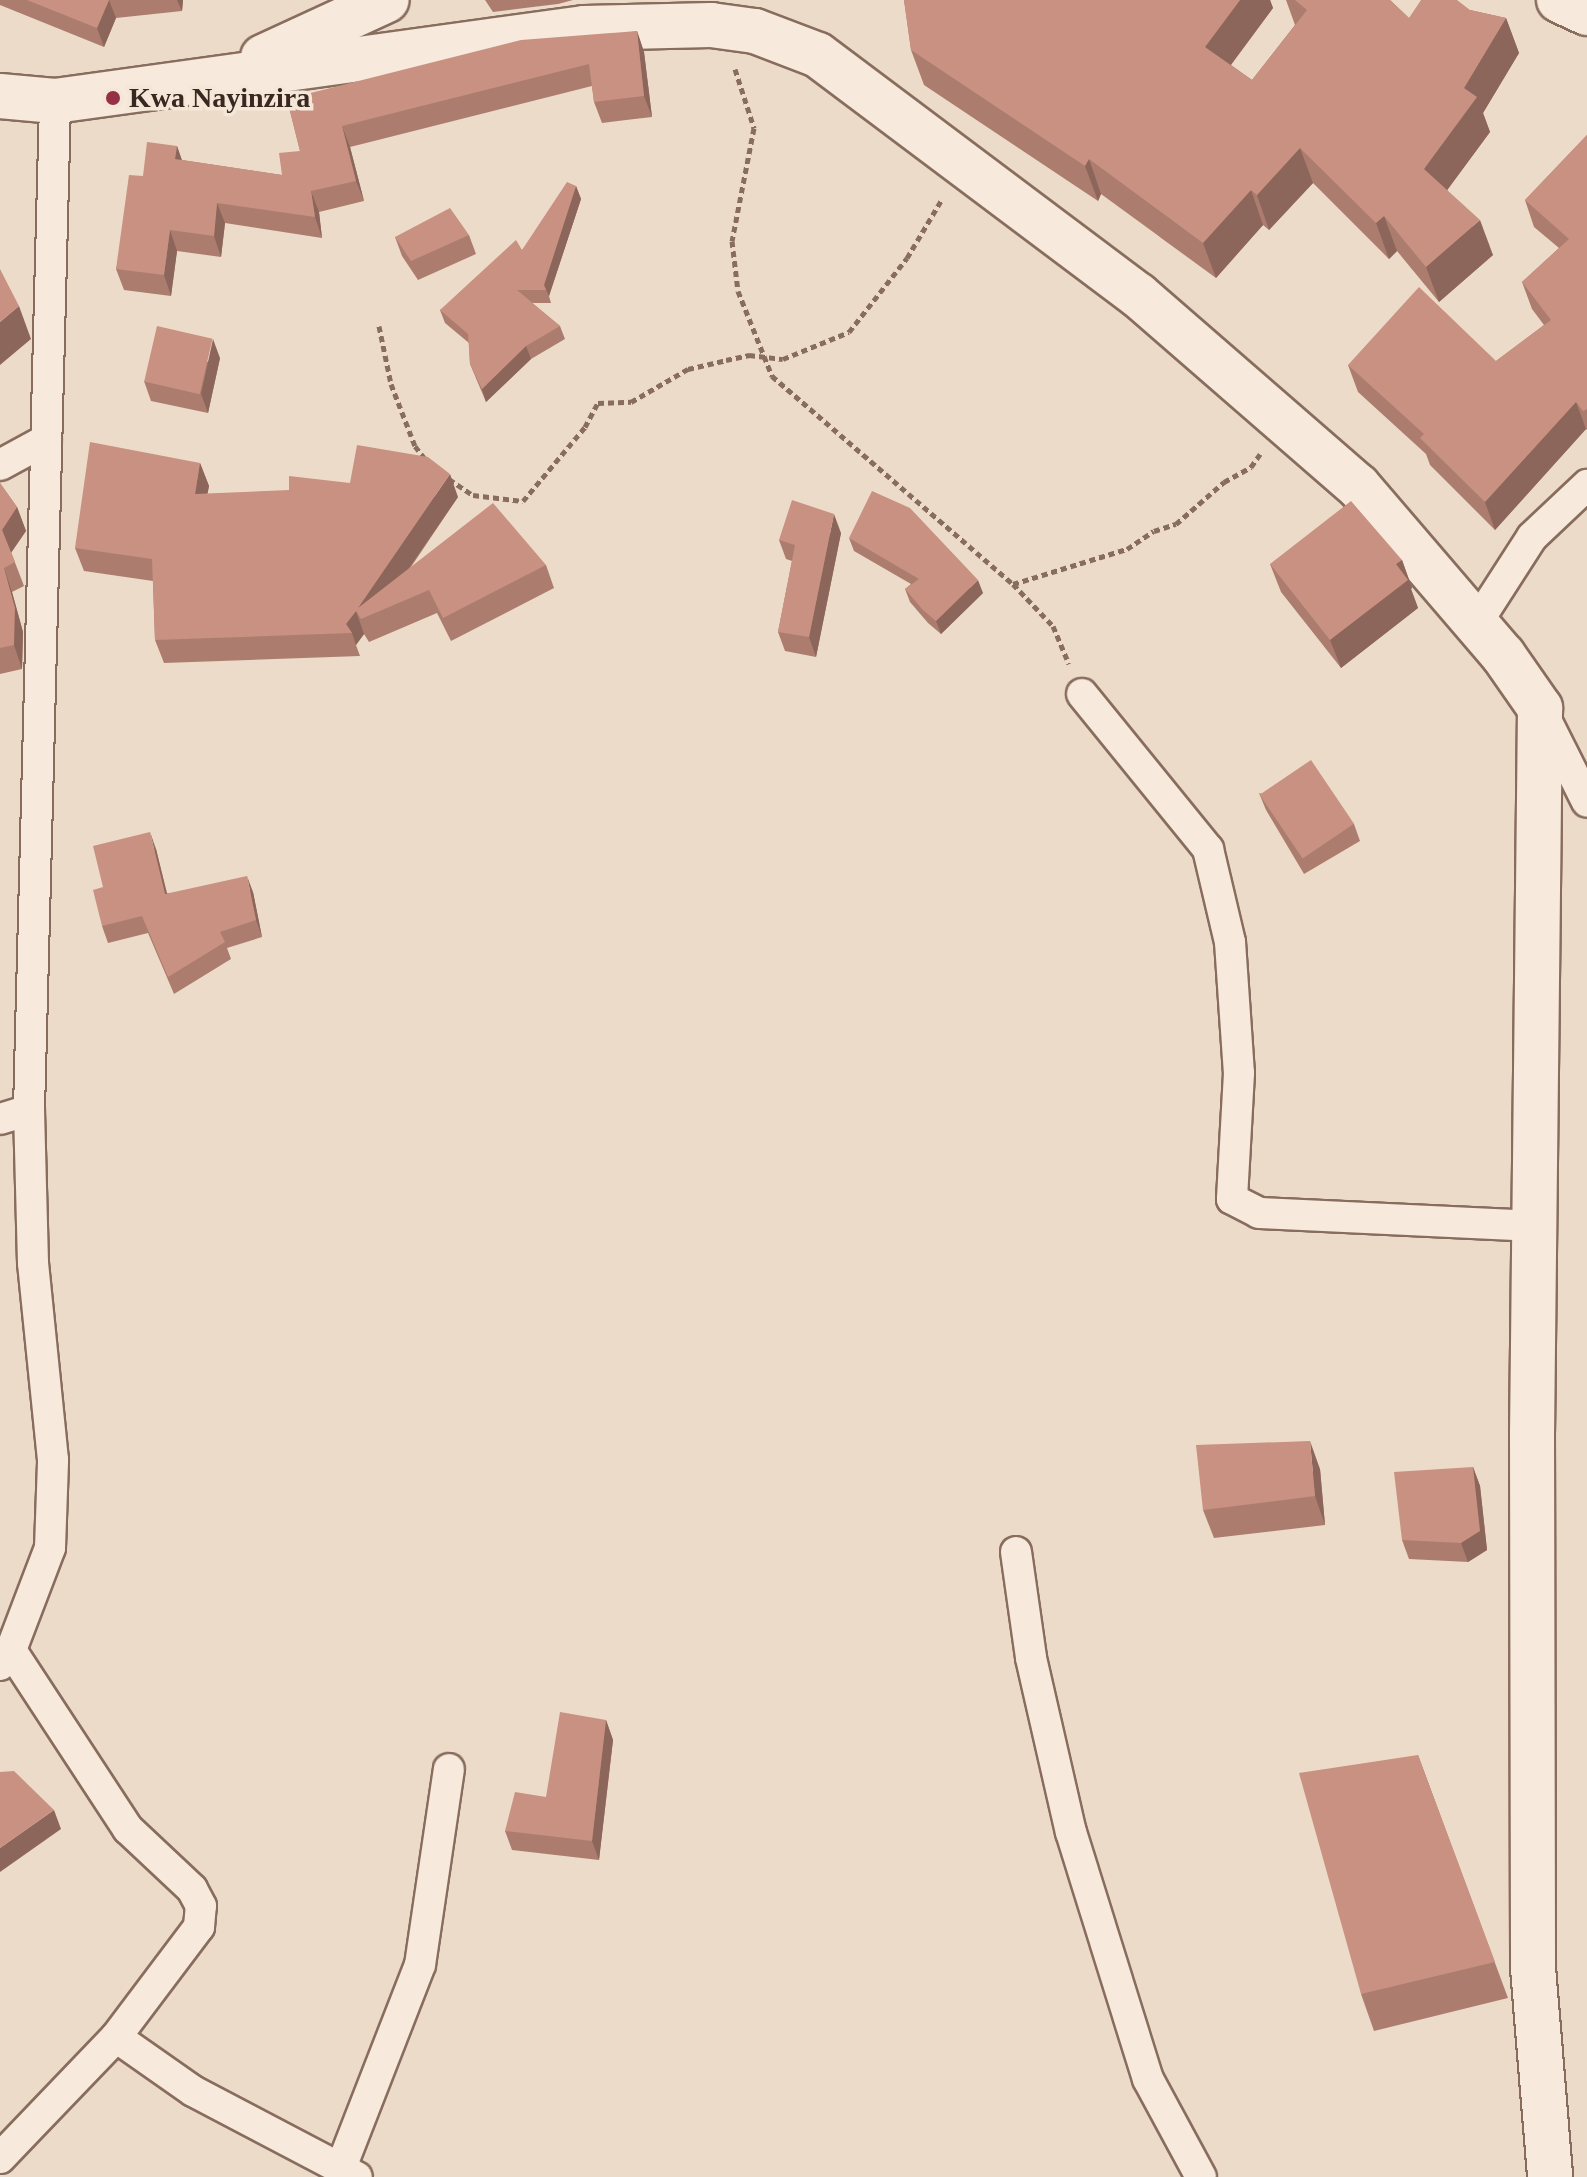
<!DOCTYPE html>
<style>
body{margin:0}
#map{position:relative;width:1587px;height:2177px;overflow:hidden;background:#eddbc9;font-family:"Times New Roman",serif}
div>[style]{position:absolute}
.path>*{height:5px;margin-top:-2.5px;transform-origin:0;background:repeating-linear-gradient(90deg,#886d5e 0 6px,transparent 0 10px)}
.roads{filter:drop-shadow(2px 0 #886d5e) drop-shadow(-2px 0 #886d5e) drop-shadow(0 2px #886d5e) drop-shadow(0 -2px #886d5e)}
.street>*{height:30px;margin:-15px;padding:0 15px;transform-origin:15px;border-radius:15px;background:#f7eadc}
.secondary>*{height:44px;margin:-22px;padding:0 22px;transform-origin:22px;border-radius:22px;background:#f7eadc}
.wall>*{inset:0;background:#ac7d6f}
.shaded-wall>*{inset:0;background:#8c665a}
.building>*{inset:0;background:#c89181;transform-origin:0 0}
.dots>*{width:22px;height:22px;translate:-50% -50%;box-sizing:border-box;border:4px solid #f4e7d8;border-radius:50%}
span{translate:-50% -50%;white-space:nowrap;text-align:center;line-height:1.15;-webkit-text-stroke:7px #f4e7d8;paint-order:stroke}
.poi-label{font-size:28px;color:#392821;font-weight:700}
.left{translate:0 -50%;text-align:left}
</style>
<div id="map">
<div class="path">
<div style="left:735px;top:69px;width:62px;rotate:72.1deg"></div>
<div style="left:754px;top:128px;width:115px;rotate:101deg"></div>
<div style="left:732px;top:241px;width:50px;rotate:83.2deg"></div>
<div style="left:738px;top:291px;width:92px;rotate:68.2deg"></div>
<div style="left:772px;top:376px;width:318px;rotate:40.8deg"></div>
<div style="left:1013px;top:584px;width:58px;rotate:46.4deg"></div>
<div style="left:1053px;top:626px;width:41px;rotate:67.2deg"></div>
<div style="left:379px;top:326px;width:59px;rotate:78.3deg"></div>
<div style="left:391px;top:384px;width:66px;rotate:68.8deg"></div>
<div style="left:415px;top:446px;width:18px;rotate:52deg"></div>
<div style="left:449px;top:479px;width:29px;rotate:34deg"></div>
<div style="left:473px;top:495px;width:50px;rotate:6.8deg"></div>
<div style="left:523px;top:501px;width:97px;rotate:-50deg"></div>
<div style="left:585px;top:427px;width:27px;rotate:-62deg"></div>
<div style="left:598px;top:403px;width:33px;rotate:-2deg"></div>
<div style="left:631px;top:402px;width:66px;rotate:-30.1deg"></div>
<div style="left:688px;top:369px;width:39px;rotate:-13deg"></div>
<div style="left:726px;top:360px;width:24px;rotate:-12deg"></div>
<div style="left:749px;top:355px;width:34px;rotate:7deg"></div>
<div style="left:783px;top:359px;width:71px;rotate:-22.2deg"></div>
<div style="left:849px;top:332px;width:94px;rotate:-51.9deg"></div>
<div style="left:907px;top:258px;width:69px;rotate:-59.3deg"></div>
<div style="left:1013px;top:584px;width:119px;rotate:-17.1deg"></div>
<div style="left:1127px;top:549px;width:32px;rotate:-34deg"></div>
<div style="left:1154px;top:531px;width:23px;rotate:-18deg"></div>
<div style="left:1176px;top:524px;width:64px;rotate:-41.2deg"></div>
<div style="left:1224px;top:482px;width:31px;rotate:-29deg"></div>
<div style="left:1251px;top:467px;width:16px;rotate:-55deg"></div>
</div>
<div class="roads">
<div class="street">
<div style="left:0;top:465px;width:52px;rotate:-28.5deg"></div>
<div style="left:1476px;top:624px;width:103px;rotate:-57.2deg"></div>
<div style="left:1532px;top:537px;width:76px;rotate:-43.4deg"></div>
<div style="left:1082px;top:694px;width:200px;rotate:50.9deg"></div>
<div style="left:1208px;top:849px;width:96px;rotate:76.7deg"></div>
<div style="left:1230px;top:942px;width:131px;rotate:86.1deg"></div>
<div style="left:1239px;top:1073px;width:126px;rotate:93.2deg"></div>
<div style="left:1232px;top:1199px;width:30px;rotate:27deg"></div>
<div style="left:1259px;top:1213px;width:278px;rotate:2.7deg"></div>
<div style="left:1543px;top:714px;width:98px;rotate:63.4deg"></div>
<div style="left:0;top:1119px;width:30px;rotate:-17deg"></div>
<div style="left:1016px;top:1552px;width:107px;rotate:81.9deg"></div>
<div style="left:1031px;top:1658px;width:179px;rotate:77.1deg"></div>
<div style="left:1071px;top:1832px;width:259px;rotate:72.7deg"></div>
<div style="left:1148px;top:2079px;width:111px;rotate:61.6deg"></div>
<div style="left:0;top:1665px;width:19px;rotate:-54deg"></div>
<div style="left:11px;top:1650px;width:109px;rotate:-69.1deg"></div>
<div style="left:50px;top:1548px;width:88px;rotate:-88deg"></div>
<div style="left:53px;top:1460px;width:198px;rotate:-95.8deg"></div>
<div style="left:33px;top:1263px;width:153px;rotate:-91.5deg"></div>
<div style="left:29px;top:1110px;width:1009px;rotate:-88.52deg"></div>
<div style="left:116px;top:2037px;width:94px;rotate:35deg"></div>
<div style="left:193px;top:2091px;width:185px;rotate:27.7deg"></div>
<div style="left:0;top:2158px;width:168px;rotate:-46.2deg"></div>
<div style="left:116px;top:2037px;width:138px;rotate:-53deg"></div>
<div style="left:199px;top:1927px;width:21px;rotate:-85deg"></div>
<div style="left:201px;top:1906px;width:19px;rotate:-118deg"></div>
<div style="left:192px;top:1889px;width:88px;rotate:-136.8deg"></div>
<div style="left:128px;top:1829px;width:214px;rotate:-123.2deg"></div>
<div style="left:340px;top:2170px;width:220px;rotate:-68.7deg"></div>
<div style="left:420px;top:1965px;width:198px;rotate:-81.6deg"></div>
</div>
<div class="secondary">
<div style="left:1559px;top:0;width:31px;rotate:25deg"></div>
<div style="left:263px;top:57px;width:136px;rotate:-24.7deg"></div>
<div style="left:0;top:96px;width:55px;rotate:5.2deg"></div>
<div style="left:55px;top:101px;width:534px;rotate:-7.86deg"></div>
<div style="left:584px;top:28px;width:127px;rotate:-1.4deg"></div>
<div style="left:711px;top:25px;width:44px;rotate:7.8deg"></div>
<div style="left:755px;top:31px;width:67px;rotate:20.9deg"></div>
<div style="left:818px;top:55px;width:400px;rotate:36.9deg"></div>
<div style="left:1138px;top:295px;width:291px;rotate:41deg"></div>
<div style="left:1358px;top:486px;width:223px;rotate:49.4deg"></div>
<div style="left:1503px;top:655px;width:65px;rotate:55.1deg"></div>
<div style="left:1540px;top:708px;width:724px;rotate:90.63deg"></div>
<div style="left:1532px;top:1432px;width:536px;rotate:89.89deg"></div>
<div style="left:1533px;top:1968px;width:210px;rotate:85.3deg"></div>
</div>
</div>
<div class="wall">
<div style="clip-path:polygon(0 0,183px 0,182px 11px,116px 18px,104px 47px,0 5px)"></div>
<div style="clip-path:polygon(485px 0,573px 0,558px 4px,493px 12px)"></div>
<div style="clip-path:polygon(904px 0,1270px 0,1273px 8px,1231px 65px,1252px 80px,1295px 25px,1286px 0,1390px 0,1409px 18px,1470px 10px,1506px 18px,1519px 53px,1483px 113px,1490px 132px,1447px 190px,1493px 255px,1439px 302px,1397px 251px,1389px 259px,1313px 183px,1269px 230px,1263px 225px,1216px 278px,1101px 194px,1098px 201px,924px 85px,911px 50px)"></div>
<div style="clip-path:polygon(637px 31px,644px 52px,652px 117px,602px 123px,594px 102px,592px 86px,350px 147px,364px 201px,319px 212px,322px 238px,225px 223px,221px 257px,177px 251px,171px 296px,124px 290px,116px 269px,143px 176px,177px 146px,182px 160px,282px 175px,300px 151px,287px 99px)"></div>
<div style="clip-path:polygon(1587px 135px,1587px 430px,1586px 429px,1495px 530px,1430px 465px,1426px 454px,1358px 392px,1348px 365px,1496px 361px,1544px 325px,1532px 309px,1522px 282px,1559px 248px,1534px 227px,1525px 200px)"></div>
<div style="clip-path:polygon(576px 186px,581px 199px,549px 296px,551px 303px,532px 303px,560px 326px,565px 339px,531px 359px,486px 402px,470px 364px,469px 343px,445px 323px,440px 310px,522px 250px)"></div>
<div style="clip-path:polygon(469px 235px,476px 254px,418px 280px,402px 256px,395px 237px)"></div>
<div style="clip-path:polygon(220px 358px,208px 413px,151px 401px,144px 381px)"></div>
<div style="clip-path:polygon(200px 463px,209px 486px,207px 494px,458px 497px,411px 567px,546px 565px,554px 588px,451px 641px,437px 613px,369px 642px,364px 634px,356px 645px,360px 656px,164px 663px,155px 640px,153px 581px,84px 571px,75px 548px)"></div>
<div style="clip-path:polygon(0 483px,17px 507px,26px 531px,11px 552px,24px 586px,12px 592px,23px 632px,22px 669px,0 674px)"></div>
<div style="clip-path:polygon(841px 533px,816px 657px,785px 651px,778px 632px,792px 561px,786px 559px,779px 540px)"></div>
<div style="clip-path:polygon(849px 538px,983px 593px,941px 634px,928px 623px,910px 602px,905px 589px,911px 584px,854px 551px)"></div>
<div style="clip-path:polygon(1402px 560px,1412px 588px,1411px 589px,1418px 608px,1341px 668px,1281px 592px,1270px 564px)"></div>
<div style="clip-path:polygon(1259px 793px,1354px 824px,1360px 841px,1304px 874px,1266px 810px)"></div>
<div style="clip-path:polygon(156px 849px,167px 893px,253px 892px,262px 937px,227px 948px,231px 959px,174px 994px,148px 933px,108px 943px,102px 926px,103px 887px)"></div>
<div style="clip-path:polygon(1473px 1467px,1480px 1486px,1487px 1550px,1468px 1562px,1409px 1559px,1402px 1540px)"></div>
<div style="clip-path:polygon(1320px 1469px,1325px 1525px,1214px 1538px,1203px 1510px)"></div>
<div style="clip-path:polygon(606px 1720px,613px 1740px,599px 1860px,512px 1850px,505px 1831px,546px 1797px)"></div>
<div style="clip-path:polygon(1418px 1755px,1508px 1998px,1374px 2031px,1361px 1994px)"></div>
</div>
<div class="shaded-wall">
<div style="clip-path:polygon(109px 0,116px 18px,104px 47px,97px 28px)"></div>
<div style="clip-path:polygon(177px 0,183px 0,182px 11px)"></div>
<div style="clip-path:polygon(1240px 0,1270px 0,1273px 8px,1218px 82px,1205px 47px)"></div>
<div style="clip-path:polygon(1506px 18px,1519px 53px,1483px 113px,1490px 132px,1437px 204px,1424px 169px,1464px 88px)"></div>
<div style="clip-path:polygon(637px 31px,644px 52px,652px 117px,644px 96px)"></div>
<div style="clip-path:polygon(342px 126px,350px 147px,364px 201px,356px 181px)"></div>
<div style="clip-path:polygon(177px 146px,184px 167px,175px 159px)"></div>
<div style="clip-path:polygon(1300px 148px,1313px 183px,1269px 230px,1257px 195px)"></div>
<div style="clip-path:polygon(1089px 159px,1101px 194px,1098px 201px,1085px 166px)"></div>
<div style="clip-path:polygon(576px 186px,581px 199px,549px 296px,544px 285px)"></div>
<div style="clip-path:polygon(1251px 190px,1263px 225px,1216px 278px,1203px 243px)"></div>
<div style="clip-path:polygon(311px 191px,319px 212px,322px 238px,315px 217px)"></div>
<div style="clip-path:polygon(217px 203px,225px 223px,221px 257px,214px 236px)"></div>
<div style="clip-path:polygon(1384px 216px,1397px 251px,1389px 259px,1376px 223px)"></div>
<div style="clip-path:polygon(1480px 220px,1493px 255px,1439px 302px,1426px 267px)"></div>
<div style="clip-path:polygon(170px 230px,177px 251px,171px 296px,164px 275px)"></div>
<div style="clip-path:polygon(19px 306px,31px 339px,0 365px,0 322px)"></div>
<div style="clip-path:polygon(213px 339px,220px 358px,208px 413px,201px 394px)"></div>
<div style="clip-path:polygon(526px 346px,531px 359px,486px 402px,482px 389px)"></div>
<div style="clip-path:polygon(1576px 402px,1586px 429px,1495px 530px,1485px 502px)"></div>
<div style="clip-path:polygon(200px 463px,209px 486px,203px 518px,195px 494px)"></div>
<div style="clip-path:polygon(450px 474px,458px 497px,380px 610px,358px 608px)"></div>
<div style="clip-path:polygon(17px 507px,26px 531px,11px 553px,2px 530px)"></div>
<div style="clip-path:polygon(834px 514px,841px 533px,816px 657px,809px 637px)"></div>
<div style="clip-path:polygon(1402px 560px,1412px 588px,1411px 589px,1418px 608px,1341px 668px,1330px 640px,1396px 564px)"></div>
<div style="clip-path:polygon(4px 568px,12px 592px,23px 632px,22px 669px,14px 645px)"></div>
<div style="clip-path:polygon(978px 580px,983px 593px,941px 634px,936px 621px)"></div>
<div style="clip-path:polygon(356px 611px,364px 634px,356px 645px,352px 633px,346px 624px)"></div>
<div style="clip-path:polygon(150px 832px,156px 849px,171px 911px,165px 894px)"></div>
<div style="clip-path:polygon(247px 876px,253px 892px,262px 937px,256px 920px)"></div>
<div style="clip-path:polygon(1310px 1441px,1320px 1469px,1325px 1525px,1315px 1496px)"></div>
<div style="clip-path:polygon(1473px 1467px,1480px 1486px,1487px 1550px,1468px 1562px,1461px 1543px)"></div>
<div style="clip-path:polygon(606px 1720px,613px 1740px,599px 1860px,592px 1841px)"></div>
<div style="clip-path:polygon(54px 1810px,61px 1829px,0 1872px,0 1848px)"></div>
</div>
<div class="building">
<div style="clip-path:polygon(27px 0,109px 0,97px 28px)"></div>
<div style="clip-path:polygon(904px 0,1240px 0,1205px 47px,1252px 80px,1307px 10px,1295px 0,1390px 0,1409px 18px,1421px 0,1457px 0,1470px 10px,1506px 18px,1464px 88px,1477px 97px,1424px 169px,1480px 220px,1426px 267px,1384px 216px,1376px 223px,1300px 148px,1257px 195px,1251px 190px,1203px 243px,1089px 159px,1085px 166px,911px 50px)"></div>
<div style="clip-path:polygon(637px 31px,644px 96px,594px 102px,589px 64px,342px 126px,356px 181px,311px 191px,315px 217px,217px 203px,214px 236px,170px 230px,164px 275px,116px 269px,129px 175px,143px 176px,147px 142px,177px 146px,175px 159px,282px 175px,279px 153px,300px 151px,287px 99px,521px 40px)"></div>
<div style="clip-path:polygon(1587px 135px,1587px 409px,1583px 411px,1576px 402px,1485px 502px,1420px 438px,1424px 434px,1348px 365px,1419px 287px,1496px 361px,1551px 320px,1522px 282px,1569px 239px,1525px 200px)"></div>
<div style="clip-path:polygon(567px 182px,576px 186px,544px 285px,546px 290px,517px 290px,560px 326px,526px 346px,482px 389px,470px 364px,468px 334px,440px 310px,516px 240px,522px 250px)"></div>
<div style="clip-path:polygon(450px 208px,469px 235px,411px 261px,395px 237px)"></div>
<div style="clip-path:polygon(0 269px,19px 306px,0 322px)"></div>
<div style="left:157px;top:326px;width:57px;height:57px;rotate:13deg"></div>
<div style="clip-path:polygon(90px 442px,200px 463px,195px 494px,289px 490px,289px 476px,350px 483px,357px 445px,428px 457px,450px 474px,358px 608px,493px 503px,546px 565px,443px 618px,429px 590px,361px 619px,356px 611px,346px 624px,352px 633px,155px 640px,152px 559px,75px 548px)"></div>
<div style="clip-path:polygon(0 483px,17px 507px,2px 530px,15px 562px,4px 568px,15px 608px,14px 645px,0 648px)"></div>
<div style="clip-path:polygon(872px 491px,910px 508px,978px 580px,936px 621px,923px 610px,905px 589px,919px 579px,849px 538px)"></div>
<div style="clip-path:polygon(792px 500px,834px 514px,809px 637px,778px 632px,795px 545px,779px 540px)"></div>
<div style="clip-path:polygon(1351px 501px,1402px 560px,1396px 564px,1408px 580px,1330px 640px,1270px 564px)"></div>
<div style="left:1311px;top:760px;width:77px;height:62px;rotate:56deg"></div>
<div style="clip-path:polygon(150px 832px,165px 894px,247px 876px,256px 920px,220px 932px,225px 942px,168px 977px,142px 916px,102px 926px,93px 890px,103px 887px,93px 846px)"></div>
<div style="clip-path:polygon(1310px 1441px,1315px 1496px,1203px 1510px,1196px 1445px)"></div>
<div style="clip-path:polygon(1473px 1467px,1480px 1531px,1461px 1543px,1402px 1540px,1394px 1472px)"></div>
<div style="clip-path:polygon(560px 1712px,606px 1720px,592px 1841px,505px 1831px,515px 1792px,546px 1797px)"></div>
<div style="clip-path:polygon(1418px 1755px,1495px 1962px,1361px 1994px,1299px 1773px)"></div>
<div style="clip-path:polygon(14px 1771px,54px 1810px,0 1848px,0 1772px)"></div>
</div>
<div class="dots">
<div style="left:113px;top:98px;background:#943144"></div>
</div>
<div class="poi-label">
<span class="left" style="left:129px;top:98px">Kwa Nayinzira</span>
</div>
</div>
